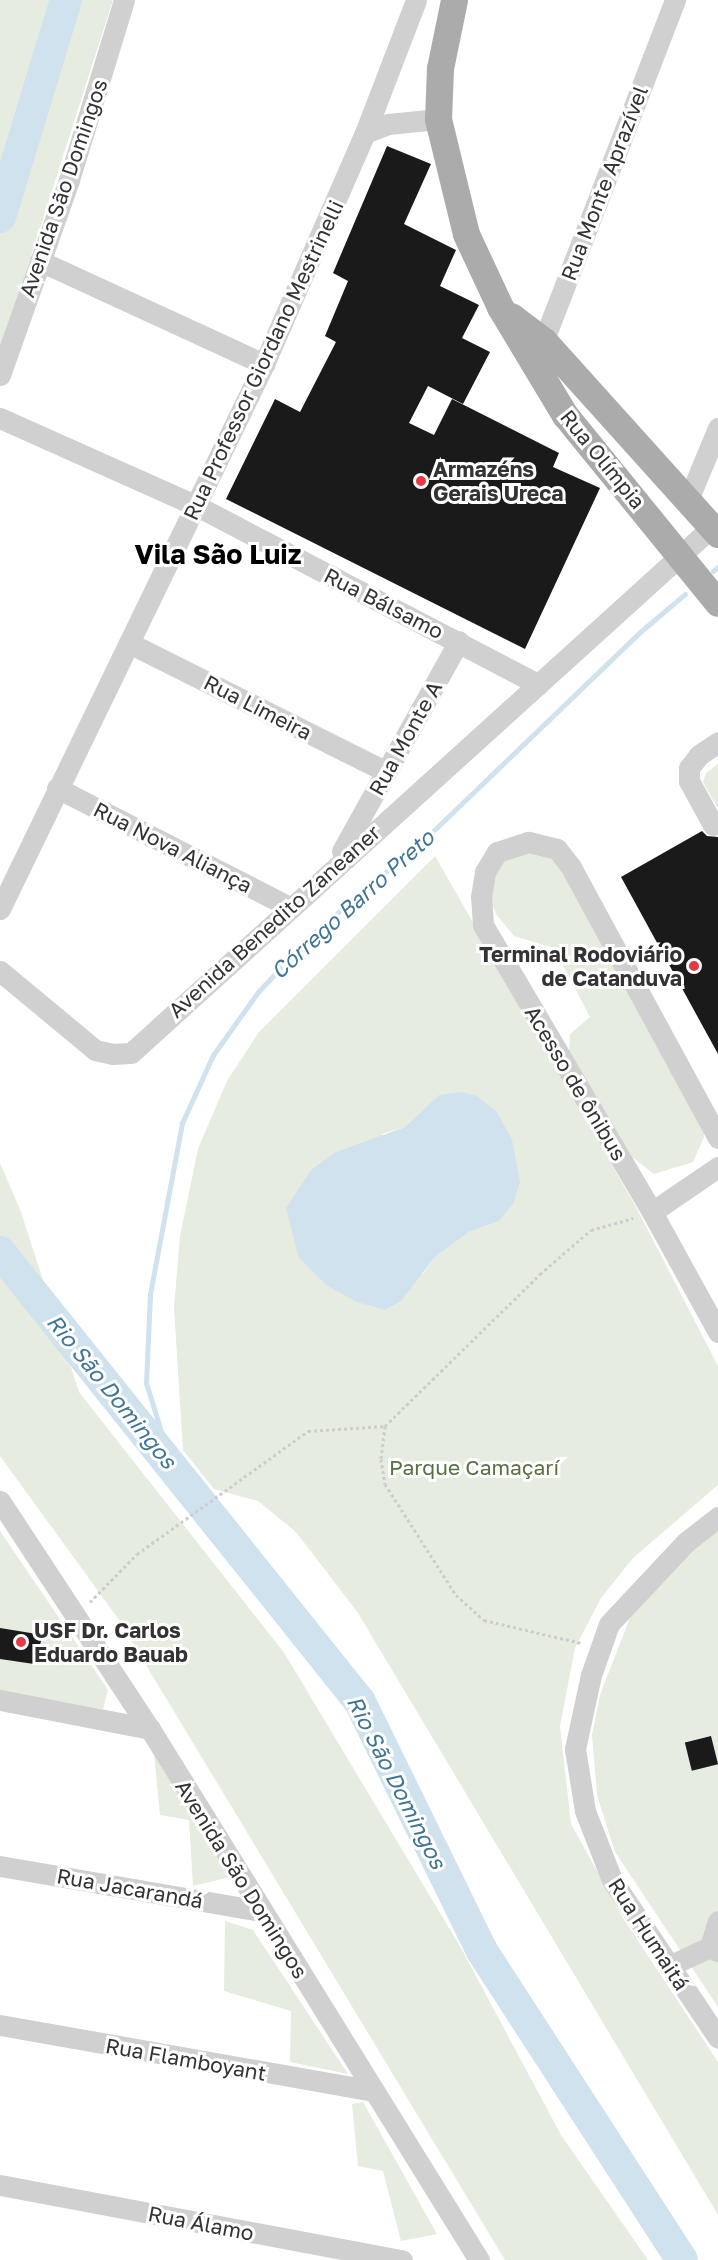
<!DOCTYPE html>
<meta charset="utf-8">
<style>
body{margin:0}
#map{position:relative;width:718px;height:2260px;overflow:hidden;background:#fff;font-family:"Golos Text",sans-serif}
div>[style]{position:absolute}
.green>*{inset:0;background:#e6ecdf}
.water>*{inset:0;background:#cfe2ee}
.stream>*{height:5px;margin:-2.5px;padding:0 2.5px;transform-origin:2.5px;border-radius:2.5px;background:#cfe2ee}
.river>*{height:32px;margin:-16px;padding:0 16px;transform-origin:16px;border-radius:16px;background:#cfe2ee}
.building>*{inset:0;background:#1a1a1a;transform-origin:0 0}
.path>*{height:3px;margin-top:-1.5px;transform-origin:0;background:repeating-linear-gradient(90deg,#cdcdcd 0 3px,transparent 0 6px)}
.minor>*{height:21px;margin:-10.5px;padding:0 10.5px;transform-origin:10.5px;border-radius:10.5px;background:#d0d0d0}
.major>*{height:27px;margin:-13.5px;padding:0 13.5px;transform-origin:13.5px;border-radius:13.5px;background:#ababab}
.dots>*{width:16px;height:16px;translate:-50% -50%;box-sizing:border-box;border:3px solid #fff;border-radius:50%}
span{translate:-50% -50%;white-space:nowrap;text-align:center;line-height:1.15;-webkit-text-stroke:6px #fff;paint-order:stroke}
.street-label{font-size:21px;color:#333}
.poi-label{font-size:21px;color:#333;font-weight:700}
.left{translate:0 -50%;text-align:left}
.right{translate:-100% -50%;text-align:right}
.park-label{font-size:21px;color:#56703f}
.water-label{font-size:22px;color:#3f7597;font-style:italic}
.district-label{font-size:27px;color:#000;font-weight:700}
</style>
<div id="map">
<div class="green">
<div style="clip-path:polygon(0 0,113px 0,0 353px)"></div>
<div style="clip-path:polygon(718px 764px,718px 809px,703px 782px,706px 773px)"></div>
<div style="clip-path:polygon(532px 850px,562px 863px,703px 1121px,704px 1137px,693px 1162px,654px 1174px,632px 1157px,569px 1051px,570px 1034px,590px 1017px,554px 948px,514px 936px,496px 914px,490px 899px,496px 871px,506px 857px)"></div>
<div style="clip-path:polygon(evenodd,435px 856px,636px 1207px,718px 1366px,718px 1485px,633px 1558px,601px 1598px,575px 1648px,560px 1726px,571px 1824px,625px 1921px,718px 2062px,718px 2215px,358px 1613px,296px 1532px,258px 1501px,214px 1489px,183px 1450px,174px 1308px,180px 1236px,198px 1149px,227px 1081px,259px 1032px,435px 856px,439px 1095px,499px 1221px,469px 1232px,435px 1257px,422px 1275px,382px 1134px,405px 1127px,439px 1095px)"></div>
<div style="clip-path:polygon(0 1163px,21px 1212px,79px 1392px,285px 1654px,461px 1948px,561px 2135px,648px 2260px,505px 2260px,117px 1617px,0 1456px)"></div>
<div style="clip-path:polygon(evenodd,718px 1522px,718px 2007px,615px 1852px,597px 1795px,592px 1735px,600px 1695px,631px 1615px,718px 1522px,710px 1736px,718px 1764px,693px 1770px,685px 1742px,710px 1736px)"></div>
<div style="clip-path:polygon(0 1531px,108px 1690px,103px 1709px,0 1691px)"></div>
<div style="clip-path:polygon(154px 1754px,230px 1877px,193px 1886px,189px 1820px,160px 1815px)"></div>
<div style="clip-path:polygon(225px 1921px,253px 1930px,348px 2074px,290px 2062px,291px 2011px,224px 1991px)"></div>
<div style="clip-path:polygon(363px 2102px,437px 2234px,401px 2241px,383px 2171px,358px 2166px,352px 2104px)"></div>
</div>
<div class="water">
<div style="clip-path:polygon(462px 1092px,477px 1096px,497px 1112px,512px 1140px,520px 1182px,513px 1204px,499px 1221px,469px 1232px,435px 1257px,401px 1301px,385px 1310px,357px 1302px,326px 1285px,299px 1258px,286px 1208px,311px 1170px,336px 1152px,405px 1127px,439px 1095px)"></div>
</div>
<div class="stream">
<div style="left:713px;top:571px;width:6px;rotate:-39deg"></div>
<div style="left:173px;top:1470px;width:91px;rotate:-107.2deg"></div>
<div style="left:146px;top:1383px;width:89px;rotate:-87.4deg"></div>
<div style="left:150px;top:1294px;width:174px;rotate:-79.4deg"></div>
<div style="left:182px;top:1123px;width:75px;rotate:-65.5deg"></div>
<div style="left:213px;top:1055px;width:77px;rotate:-54.5deg"></div>
<div style="left:258px;top:992px;width:72px;rotate:-47.2deg"></div>
<div style="left:307px;top:939px;width:160px;rotate:-40.4deg"></div>
<div style="left:429px;top:835px;width:293px;rotate:-43.9deg"></div>
<div style="left:640px;top:632px;width:59px;rotate:-40.2deg"></div>
</div>
<div class="river">
<div style="left:0;top:217px;width:227px;rotate:-73.1deg"></div>
<div style="left:0;top:1252px;width:576px;rotate:51.34deg"></div>
<div style="left:360px;top:1702px;width:277px;rotate:63.9deg"></div>
<div style="left:482px;top:1951px;width:368px;rotate:57.1deg"></div>
</div>
<div class="building">
<div style="clip-path:polygon(387px 146px,431px 164px,404px 224px,456px 250px,440px 286px,479px 305px,462px 338px,490px 352px,463px 404px,428px 386px,409px 423px,434px 435px,452px 399px,559px 453px,553px 467px,600px 488px,525px 649px,226px 499px,275px 399px,300px 412px,336px 342px,325px 336px,348px 281px,333px 273px)"></div>
<div style="clip-path:polygon(702px 831px,707px 836px,718px 837px,718px 1054px,621px 877px)"></div>
<div style="clip-path:polygon(0 1628px,43px 1635px,34px 1664px,0 1659px)"></div>
<div style="left:711px;top:1736px;width:29px;height:27px;rotate:76deg"></div>
</div>
<div class="path">
<div style="left:385px;top:1426px;width:33px;rotate:97deg"></div>
<div style="left:381px;top:1459px;width:25px;rotate:81deg"></div>
<div style="left:385px;top:1484px;width:132px;rotate:57.4deg"></div>
<div style="left:456px;top:1595px;width:38px;rotate:42deg"></div>
<div style="left:484px;top:1620px;width:100px;rotate:13.3deg"></div>
<div style="left:90px;top:1602px;width:67px;rotate:-45.6deg"></div>
<div style="left:137px;top:1554px;width:211px;rotate:-35.7deg"></div>
<div style="left:308px;top:1431px;width:77px;rotate:-3.7deg"></div>
<div style="left:385px;top:1426px;width:217px;rotate:-44.4deg"></div>
<div style="left:540px;top:1274px;width:67px;rotate:-40.8deg"></div>
<div style="left:591px;top:1230px;width:44px;rotate:-15.9deg"></div>
</div>
<div class="minor">
<div style="left:365px;top:133px;width:25px;rotate:-21deg"></div>
<div style="left:388px;top:124px;width:50px;rotate:-5.7deg"></div>
<div style="left:40px;top:261px;width:247px;rotate:24.7deg"></div>
<div style="left:538px;top:355px;width:381px;rotate:-68.9deg"></div>
<div style="left:0;top:375px;width:207px;rotate:-70.5deg"></div>
<div style="left:69px;top:180px;width:188px;rotate:-73deg"></div>
<div style="left:0;top:418px;width:216px;rotate:24.1deg"></div>
<div style="left:197px;top:506px;width:385px;rotate:27.6deg"></div>
<div style="left:688px;top:500px;width:78px;rotate:-67.4deg"></div>
<div style="left:129px;top:643px;width:288px;rotate:26.6deg"></div>
<div style="left:57px;top:788px;width:259px;rotate:27.1deg"></div>
<div style="left:713px;top:825px;width:50px;rotate:-118.6deg"></div>
<div style="left:689px;top:781px;width:13px;rotate:-90deg"></div>
<div style="left:689px;top:768px;width:16px;rotate:-52deg"></div>
<div style="left:699px;top:755px;width:23px;rotate:-34deg"></div>
<div style="left:342px;top:851px;width:240px;rotate:-60.9deg"></div>
<div style="left:0;top:909px;width:606px;rotate:-64.15deg"></div>
<div style="left:264px;top:364px;width:252px;rotate:-66.4deg"></div>
<div style="left:365px;top:133px;width:142px;rotate:-69deg"></div>
<div style="left:0;top:971px;width:124px;rotate:39.7deg"></div>
<div style="left:95px;top:1050px;width:17px;rotate:13deg"></div>
<div style="left:112px;top:1054px;width:19px;rotate:-3deg"></div>
<div style="left:131px;top:1053px;width:784px;rotate:-42.16deg"></div>
<div style="left:718px;top:1138px;width:308px;rotate:-118.5deg"></div>
<div style="left:571px;top:867px;width:23px;rotate:-128deg"></div>
<div style="left:557px;top:849px;width:30px;rotate:-166deg"></div>
<div style="left:528px;top:842px;width:33px;rotate:162deg"></div>
<div style="left:497px;top:852px;width:23px;rotate:121deg"></div>
<div style="left:485px;top:872px;width:24px;rotate:99deg"></div>
<div style="left:481px;top:896px;width:29px;rotate:86deg"></div>
<div style="left:483px;top:925px;width:333px;rotate:59.5deg"></div>
<div style="left:652px;top:1212px;width:137px;rotate:61.2deg"></div>
<div style="left:652px;top:1212px;width:80px;rotate:-34.3deg"></div>
<div style="left:0;top:1501px;width:273px;rotate:56.7deg"></div>
<div style="left:150px;top:1729px;width:625px;rotate:58.22deg"></div>
<div style="left:718px;top:1517px;width:41px;rotate:142deg"></div>
<div style="left:686px;top:1542px;width:112px;rotate:133.2deg"></div>
<div style="left:609px;top:1624px;width:54px;rotate:109.4deg"></div>
<div style="left:591px;top:1675px;width:76px;rotate:102.2deg"></div>
<div style="left:575px;top:1749px;width:63px;rotate:80.8deg"></div>
<div style="left:585px;top:1811px;width:74px;rotate:68.6deg"></div>
<div style="left:612px;top:1880px;width:190px;rotate:56.1deg"></div>
<div style="left:0;top:1700px;width:153px;rotate:10.9deg"></div>
<div style="left:0;top:1866px;width:264px;rotate:9.8deg"></div>
<div style="left:717px;top:1951px;width:8px;rotate:-150deg"></div>
<div style="left:710px;top:1947px;width:27px;rotate:-73deg"></div>
<div style="left:669px;top:1966px;width:54px;rotate:-25.1deg"></div>
<div style="left:0;top:2025px;width:379px;rotate:10deg"></div>
<div style="left:0;top:2185px;width:409px;rotate:10.6deg"></div>
</div>
<div class="major">
<div style="left:454px;top:0;width:69px;rotate:101.6deg"></div>
<div style="left:440px;top:68px;width:51px;rotate:92.2deg"></div>
<div style="left:438px;top:119px;width:118px;rotate:76.3deg"></div>
<div style="left:466px;top:234px;width:81px;rotate:65deg"></div>
<div style="left:500px;top:307px;width:126px;rotate:59deg"></div>
<div style="left:565px;top:415px;width:242px;rotate:50.9deg"></div>
<div style="left:511px;top:316px;width:41px;rotate:37.1deg"></div>
<div style="left:544px;top:341px;width:260px;rotate:48deg"></div>
</div>
<div class="dots">
<div style="left:421px;top:481px;background:#e63946"></div>
<div style="left:694px;top:966px;background:#e63946"></div>
<div style="left:21px;top:1642px;background:#e63946"></div>
</div>
<div class="street-label">
<span style="left:604px;top:183px;rotate:-69deg">Rua Monte Aprazível</span>
<span style="left:63px;top:188px;rotate:-71deg">Avenida São Domingos</span>
<span style="left:263px;top:360px;rotate:-65deg">Rua Professor Giordano Mestrinelli</span>
<span style="left:603px;top:459px;rotate:51deg">Rua Olímpia</span>
<span style="left:384px;top:603px;rotate:27deg">Rua Bálsamo</span>
<span style="left:258px;top:707px;rotate:27deg">Rua Limeira</span>
<span style="left:405px;top:738px;rotate:-61deg">Rua Monte A</span>
<span style="left:173px;top:847px;rotate:27deg">Rua Nova Aliança</span>
<span style="left:274px;top:921px;rotate:-42deg">Avenida Benedito Zaneaner</span>
<span style="left:576px;top:1083px;rotate:59deg">Acesso de ônibus</span>
<span style="left:242px;top:1879px;rotate:58deg">Avenida São Domingos</span>
<span style="left:130px;top:1888px;rotate:10deg">Rua Jacarandá</span>
<span style="left:649px;top:1934px;rotate:57deg">Rua Humaitá</span>
<span style="left:186px;top:2059px;rotate:10deg">Rua Flamboyant</span>
<span style="left:201px;top:2223px;rotate:11deg">Rua Álamo</span>
</div>
<div class="poi-label">
<span class="left" style="left:433px;top:481px">Armazéns<br>Gerais Ureca</span>
<span class="right" style="left:682px;top:966px">Terminal Rodoviário<br>de Catanduva</span>
<span class="left" style="left:34px;top:1642px">USF Dr. Carlos<br>Eduardo Bauab</span>
</div>
<div class="park-label">
<span style="left:474px;top:1467px">Parque Camaçarí</span>
</div>
<div class="water-label">
<span style="left:352px;top:904px;rotate:-42deg">Córrego Barro Preto</span>
<span style="left:112px;top:1391px;rotate:51deg">Rio São Domingos</span>
<span style="left:397px;top:1782px;rotate:63deg">Rio São Domingos</span>
</div>
<div class="district-label">
<span style="left:218px;top:555px">Vila São Luiz</span>
</div>
</div>
